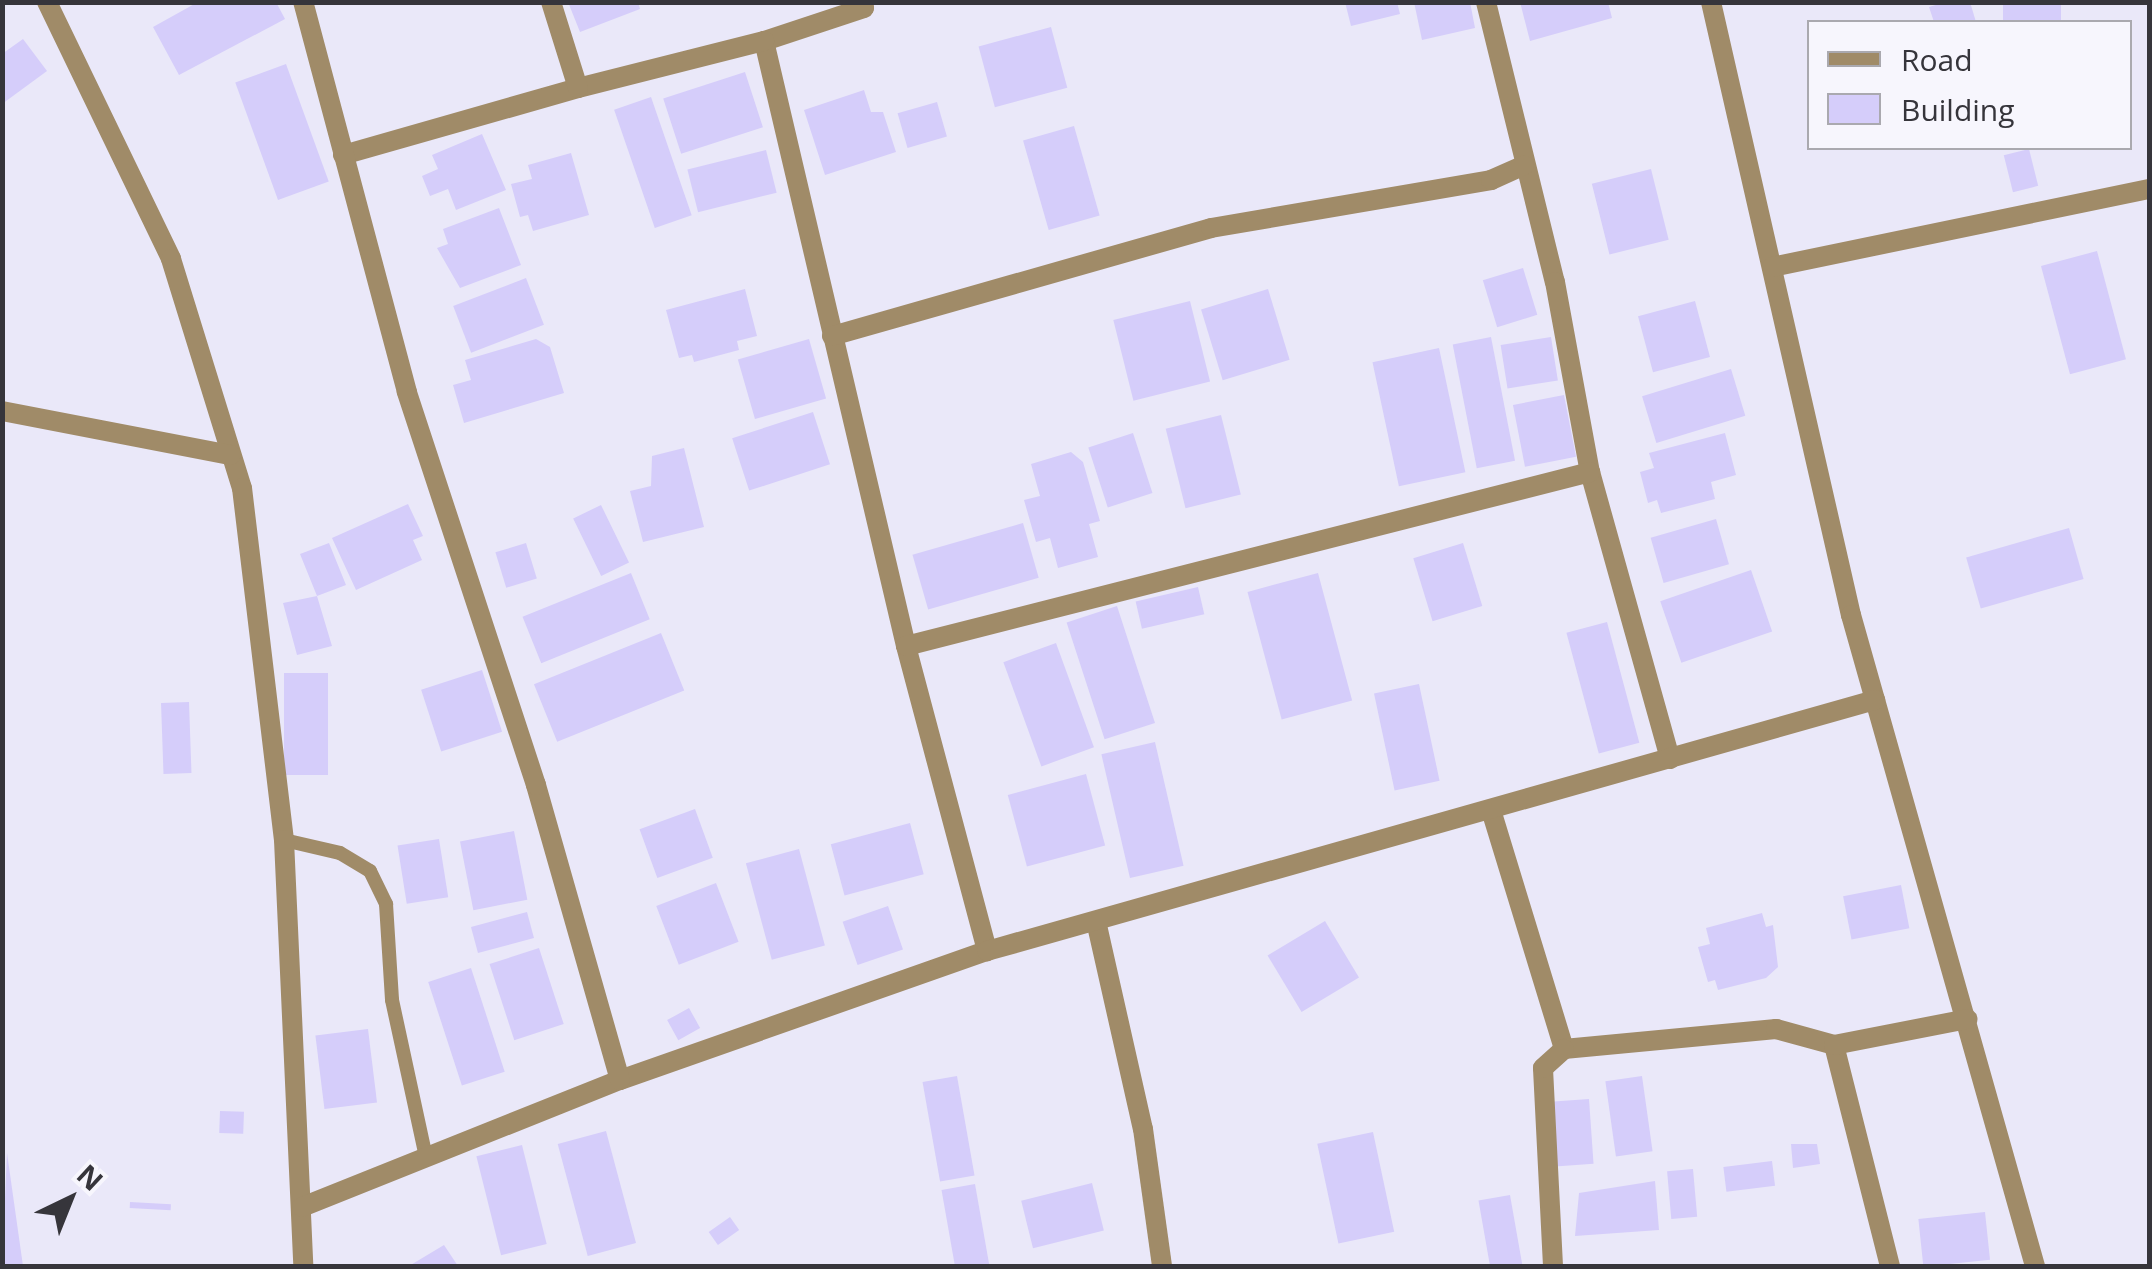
<!DOCTYPE html>
<style>
body{margin:0}
#map{position:relative;width:2152px;height:1269px;overflow:hidden;background:#eae8f9;font-family:"Open Sans",sans-serif}
div>[style]{position:absolute}
.building>*{inset:0;background:#d5cdfa;transform-origin:0 0}
.lane>*{height:14px;margin:-7px;padding:0 7px;transform-origin:7px;border-radius:7px;background:#a08b68}
.street>*{height:20px;margin:-10px;padding:0 10px;transform-origin:10px;border-radius:10px;background:#a08b68}
span{translate:-50% -50%;white-space:nowrap;text-align:center;line-height:1.15;-webkit-text-stroke:10px #f7f6fd;paint-order:stroke}
.frame{position:absolute;inset:0;border:5px solid #36353b;pointer-events:none}
.legend{position:absolute;left:1807px;top:20px;width:325px;height:130px;box-sizing:border-box;background:#f7f6fd;border:2px solid #aaa9af;margin:0;padding:12px 18px;list-style:none;font-size:30px;color:#36353b}
.legend li{display:flex;align-items:center;gap:20px;height:50px}
.legend b{width:50px;border:2px solid #aaa9af}
.north{position:absolute;left:20px;top:1149px;width:100px;height:100px;-webkit-text-stroke:8px #f7f6fd;paint-order:stroke;rotate:43deg;font-size:28px;font-weight:700;line-height:40px;text-align:center;color:#36353b}
.north::after{content:'';display:block;margin:auto;width:35px;height:45px;background:#36353b;clip-path:polygon(50% 0,100% 100%,50% 72%,0 100%)}
</style>
<div id="map">
<div class="building">
<div style="clip-path:polygon(198px 2px,276px 2px,285px 19px,179px 75px,153px 27px)"></div>
<div style="clip-path:polygon(568px 2px,638px 2px,640px 9px,580px 32px)"></div>
<div style="clip-path:polygon(1345px 2px,1397px 2px,1400px 14px,1351px 26px)"></div>
<div style="clip-path:polygon(1414px 2px,1470px 2px,1475px 28px,1422px 40px)"></div>
<div style="clip-path:polygon(1520px 2px,1608px 2px,1612px 18px,1530px 41px)"></div>
<div style="clip-path:polygon(1946px 2px,1970px 2px,1976px 22px,1934px 22px,1929px 7px)"></div>
<div style="left:2003px;top:2px;width:58px;height:20px"></div>
<div style="left:1051px;top:27px;width:63px;height:75px;rotate:75deg"></div>
<div style="clip-path:polygon(23px 39px,47px 71px,2px 104px,2px 54px)"></div>
<div style="left:286px;top:64px;width:125px;height:54px;rotate:70deg"></div>
<div style="left:745px;top:72px;width:58px;height:86px;rotate:72deg"></div>
<div style="clip-path:polygon(864px 90px,871px 112px,883px 112px,896px 152px,825px 175px,804px 110px)"></div>
<div style="left:651px;top:97px;width:125px;height:39px;rotate:71deg"></div>
<div style="left:937px;top:102px;width:36px;height:41px;rotate:74deg"></div>
<div style="left:1074px;top:126px;width:93px;height:53px;rotate:74deg"></div>
<div style="clip-path:polygon(482px 134px,506px 190px,456px 210px,448px 189px,430px 196px,422px 176px,438px 169px,432px 155px)"></div>
<div style="left:2029px;top:149px;width:38px;height:26px;rotate:76deg"></div>
<div style="left:766px;top:150px;width:44px;height:81px;rotate:76deg"></div>
<div style="clip-path:polygon(571px 153px,589px 215px,533px 231px,528px 215px,520px 217px,511px 184px,532px 179px,528px 165px)"></div>
<div style="left:1651px;top:169px;width:73px;height:61px;rotate:76deg"></div>
<div style="clip-path:polygon(499px 208px,521px 265px,460px 288px,437px 248px,448px 244px,443px 229px)"></div>
<div style="left:2097px;top:251px;width:112px;height:58px;rotate:75deg"></div>
<div style="left:1523px;top:268px;width:49px;height:42px;rotate:73deg"></div>
<div style="left:526px;top:278px;width:50px;height:78px;rotate:69deg"></div>
<div style="clip-path:polygon(745px 289px,757px 336px,737px 341px,739px 350px,694px 362px,692px 355px,679px 358px,666px 310px)"></div>
<div style="left:1268px;top:289px;width:74px;height:70px;rotate:73deg"></div>
<div style="left:1190px;top:301px;width:83px;height:79px;rotate:76deg"></div>
<div style="left:1695px;top:301px;width:58px;height:59px;rotate:75deg"></div>
<div style="left:1491px;top:337px;width:126px;height:39px;rotate:79deg"></div>
<div style="left:1551px;top:337px;width:44px;height:51px;rotate:81deg"></div>
<div style="clip-path:polygon(536px 339px,550px 347px,564px 393px,464px 423px,453px 385px,471px 380px,465px 360px)"></div>
<div style="left:809px;top:339px;width:62px;height:74px;rotate:74deg"></div>
<div style="left:1439px;top:348px;width:127px;height:68px;rotate:78deg"></div>
<div style="left:1731px;top:369px;width:49px;height:93px;rotate:73deg"></div>
<div style="left:1564px;top:395px;width:63px;height:52px;rotate:79deg"></div>
<div style="left:813px;top:412px;width:55px;height:85px;rotate:72deg"></div>
<div style="left:1221px;top:415px;width:82px;height:57px;rotate:76deg"></div>
<div style="left:1133px;top:433px;width:63px;height:47px;rotate:72deg"></div>
<div style="clip-path:polygon(1725px 433px,1736px 475px,1711px 482px,1715px 499px,1661px 513px,1657px 500px,1648px 503px,1640px 472px,1654px 468px,1649px 453px)"></div>
<div style="clip-path:polygon(684px 448px,704px 527px,643px 542px,630px 491px,651px 486px,652px 456px)"></div>
<div style="clip-path:polygon(1071px 452px,1083px 462px,1100px 521px,1089px 524px,1098px 557px,1058px 568px,1050px 538px,1036px 542px,1024px 500px,1040px 496px,1031px 464px)"></div>
<div style="clip-path:polygon(408px 504px,423px 536px,413px 540px,422px 560px,356px 590px,332px 538px)"></div>
<div style="left:601px;top:505px;width:64px;height:31px;rotate:64deg"></div>
<div style="left:1716px;top:519px;width:47px;height:68px;rotate:74deg"></div>
<div style="left:1023px;top:523px;width:57px;height:115px;rotate:74deg"></div>
<div style="left:2069px;top:528px;width:53px;height:107px;rotate:74deg"></div>
<div style="clip-path:polygon(329px 543px,346px 585px,317px 596px,332px 646px,297px 655px,283px 603px,317px 596px,300px 554px)"></div>
<div style="left:526px;top:543px;width:37px;height:32px;rotate:73deg"></div>
<div style="left:1463px;top:543px;width:66px;height:52px;rotate:73deg"></div>
<div style="left:1751px;top:570px;width:65px;height:96px;rotate:71deg"></div>
<div style="left:631px;top:573px;width:50px;height:117px;rotate:68deg"></div>
<div style="left:1318px;top:573px;width:132px;height:73px;rotate:75deg"></div>
<div style="left:1198px;top:587px;width:28px;height:64px;rotate:77deg"></div>
<div style="left:1117px;top:606px;width:123px;height:53px;rotate:72deg"></div>
<div style="left:1607px;top:622px;width:125px;height:42px;rotate:75deg"></div>
<div style="left:661px;top:633px;width:62px;height:137px;rotate:68deg"></div>
<div style="left:1056px;top:643px;width:111px;height:56px;rotate:70deg"></div>
<div style="left:482px;top:670px;width:65px;height:64px;rotate:72deg"></div>
<div style="left:284px;top:673px;width:44px;height:102px"></div>
<div style="left:1419px;top:684px;width:99px;height:46px;rotate:78deg"></div>
<div style="left:189px;top:702px;width:71px;height:28px;rotate:88deg"></div>
<div style="left:1155px;top:742px;width:127px;height:55px;rotate:77deg"></div>
<div style="left:1086px;top:774px;width:74px;height:81px;rotate:75deg"></div>
<div style="left:695px;top:809px;width:52px;height:59px;rotate:70deg"></div>
<div style="left:910px;top:823px;width:53px;height:82px;rotate:75deg"></div>
<div style="left:514px;top:831px;width:70px;height:55px;rotate:79deg"></div>
<div style="left:439px;top:839px;width:59px;height:42px;rotate:81deg"></div>
<div style="left:799px;top:849px;width:100px;height:55px;rotate:75deg"></div>
<div style="left:716px;top:883px;width:63px;height:64px;rotate:69deg"></div>
<div style="left:1901px;top:885px;width:44px;height:59px;rotate:79deg"></div>
<div style="left:888px;top:906px;width:46px;height:48px;rotate:71deg"></div>
<div style="left:527px;top:912px;width:27px;height:58px;rotate:75deg"></div>
<div style="clip-path:polygon(1762px 913px,1766px 927px,1773px 925px,1778px 967px,1766px 978px,1718px 990px,1715px 980px,1708px 982px,1698px 947px,1710px 944px,1706px 928px)"></div>
<div style="left:1325px;top:921px;width:66px;height:67px;rotate:59deg"></div>
<div style="left:539px;top:948px;width:80px;height:52px;rotate:72deg"></div>
<div style="left:471px;top:968px;width:109px;height:45px;rotate:72deg"></div>
<div style="left:689px;top:1008px;width:23px;height:25px;rotate:61deg"></div>
<div style="left:368px;top:1029px;width:74px;height:53px;rotate:83deg"></div>
<div style="left:957px;top:1076px;width:101px;height:35px;rotate:80deg"></div>
<div style="left:1642px;top:1076px;width:76px;height:37px;rotate:82deg"></div>
<div style="left:1589px;top:1099px;width:65px;height:42px;rotate:86deg"></div>
<div style="left:220px;top:1111px;width:24px;height:22px;rotate:2deg"></div>
<div style="left:606px;top:1131px;width:116px;height:50px;rotate:75deg"></div>
<div style="left:1373px;top:1132px;width:102px;height:57px;rotate:78deg"></div>
<div style="clip-path:polygon(1791px 1144px,1817px 1144px,1820px 1164px,1793px 1168px)"></div>
<div style="left:522px;top:1145px;width:102px;height:47px;rotate:76deg"></div>
<div style="clip-path:polygon(7px 1153px,23px 1266px,2px 1266px)"></div>
<div style="left:1772px;top:1161px;width:25px;height:49px;rotate:83deg"></div>
<div style="left:1693px;top:1169px;width:48px;height:26px;rotate:85deg"></div>
<div style="clip-path:polygon(1655px 1181px,1659px 1230px,1575px 1236px,1579px 1193px)"></div>
<div style="left:1092px;top:1183px;width:49px;height:73px;rotate:76deg"></div>
<div style="left:975px;top:1184px;width:83px;height:34px;rotate:80deg"></div>
<div style="left:1510px;top:1195px;width:72px;height:32px;rotate:80deg"></div>
<div style="left:130px;top:1202px;width:41px;height:6px;rotate:3deg"></div>
<div style="left:1985px;top:1212px;width:48px;height:67px;rotate:84deg"></div>
<div style="left:730px;top:1217px;width:16px;height:26px;rotate:55deg"></div>
<div style="clip-path:polygon(444px 1245px,458px 1266px,409px 1266px)"></div>
</div>
<div class="lane">
<div style="left:284px;top:840px;width:57px;rotate:13.1deg"></div>
<div style="left:340px;top:853px;width:35px;rotate:31deg"></div>
<div style="left:370px;top:871px;width:37px;rotate:64deg"></div>
<div style="left:386px;top:904px;width:96px;rotate:86.4deg"></div>
<div style="left:392px;top:1000px;width:161px;rotate:77.8deg"></div>
</div>
<div class="street">
<div style="left:47px;top:2px;width:285px;rotate:64.2deg"></div>
<div style="left:171px;top:259px;width:240px;rotate:72.8deg"></div>
<div style="left:242px;top:488px;width:354px;rotate:83.2deg"></div>
<div style="left:284px;top:840px;width:426px;rotate:87.4deg"></div>
<div style="left:862px;top:2px;width:6px;rotate:72deg"></div>
<div style="left:864px;top:8px;width:105px;rotate:161.7deg"></div>
<div style="left:764px;top:41px;width:621px;rotate:76.79deg"></div>
<div style="left:906px;top:646px;width:316px;rotate:75.1deg"></div>
<div style="left:1486px;top:2px;width:288px;rotate:76.2deg"></div>
<div style="left:1555px;top:282px;width:193px;rotate:79.6deg"></div>
<div style="left:1590px;top:472px;width:298px;rotate:74.4deg"></div>
<div style="left:1711px;top:2px;width:629px;rotate:77.14deg"></div>
<div style="left:1851px;top:615px;width:677px;rotate:74.22deg"></div>
<div style="left:578px;top:88px;width:192px;rotate:-14.2deg"></div>
<div style="left:343px;top:155px;width:244px;rotate:-15.9deg"></div>
<div style="left:578px;top:88px;width:90px;rotate:-107.4deg"></div>
<div style="left:1772px;top:267px;width:386px;rotate:-11.7deg"></div>
<div style="left:832px;top:336px;width:394px;rotate:-15.9deg"></div>
<div style="left:1211px;top:228px;width:284px;rotate:-9.7deg"></div>
<div style="left:1491px;top:180px;width:36px;rotate:-24deg"></div>
<div style="left:2px;top:411px;width:233px;rotate:10.9deg"></div>
<div style="left:906px;top:646px;width:706px;rotate:-14.27deg"></div>
<div style="left:1491px;top:810px;width:250px;rotate:73deg"></div>
<div style="left:1564px;top:1049px;width:213px;rotate:-5.4deg"></div>
<div style="left:1776px;top:1029px;width:60px;rotate:15.4deg"></div>
<div style="left:1834px;top:1045px;width:228px;rotate:75.8deg"></div>
<div style="left:1096px;top:921px;width:213px;rotate:77.3deg"></div>
<div style="left:1143px;top:1129px;width:138px;rotate:82.1deg"></div>
<div style="left:1834px;top:1045px;width:136px;rotate:-11deg"></div>
<div style="left:620px;top:1080px;width:389px;rotate:-19.4deg"></div>
<div style="left:987px;top:951px;width:923px;rotate:-15.78deg"></div>
<div style="left:302px;top:1207px;width:342px;rotate:-21.8deg"></div>
<div style="left:620px;top:1080px;width:307px;rotate:-105.9deg"></div>
<div style="left:536px;top:785px;width:414px;rotate:-108.2deg"></div>
<div style="left:407px;top:392px;width:404px;rotate:-104.9deg"></div>
<div style="left:1553px;top:1266px;width:198px;rotate:-92.9deg"></div>
<div style="left:1543px;top:1068px;width:28px;rotate:-42deg"></div>
</div>
<div class="frame"></div>
<ul class="legend">
<li><b style="height:12px;background:#a08b68"></b>Road</li>
<li><b style="height:28px;background:#d5cdfa"></b>Building</li>
</ul>
<div class="north">N</div>
</div>
